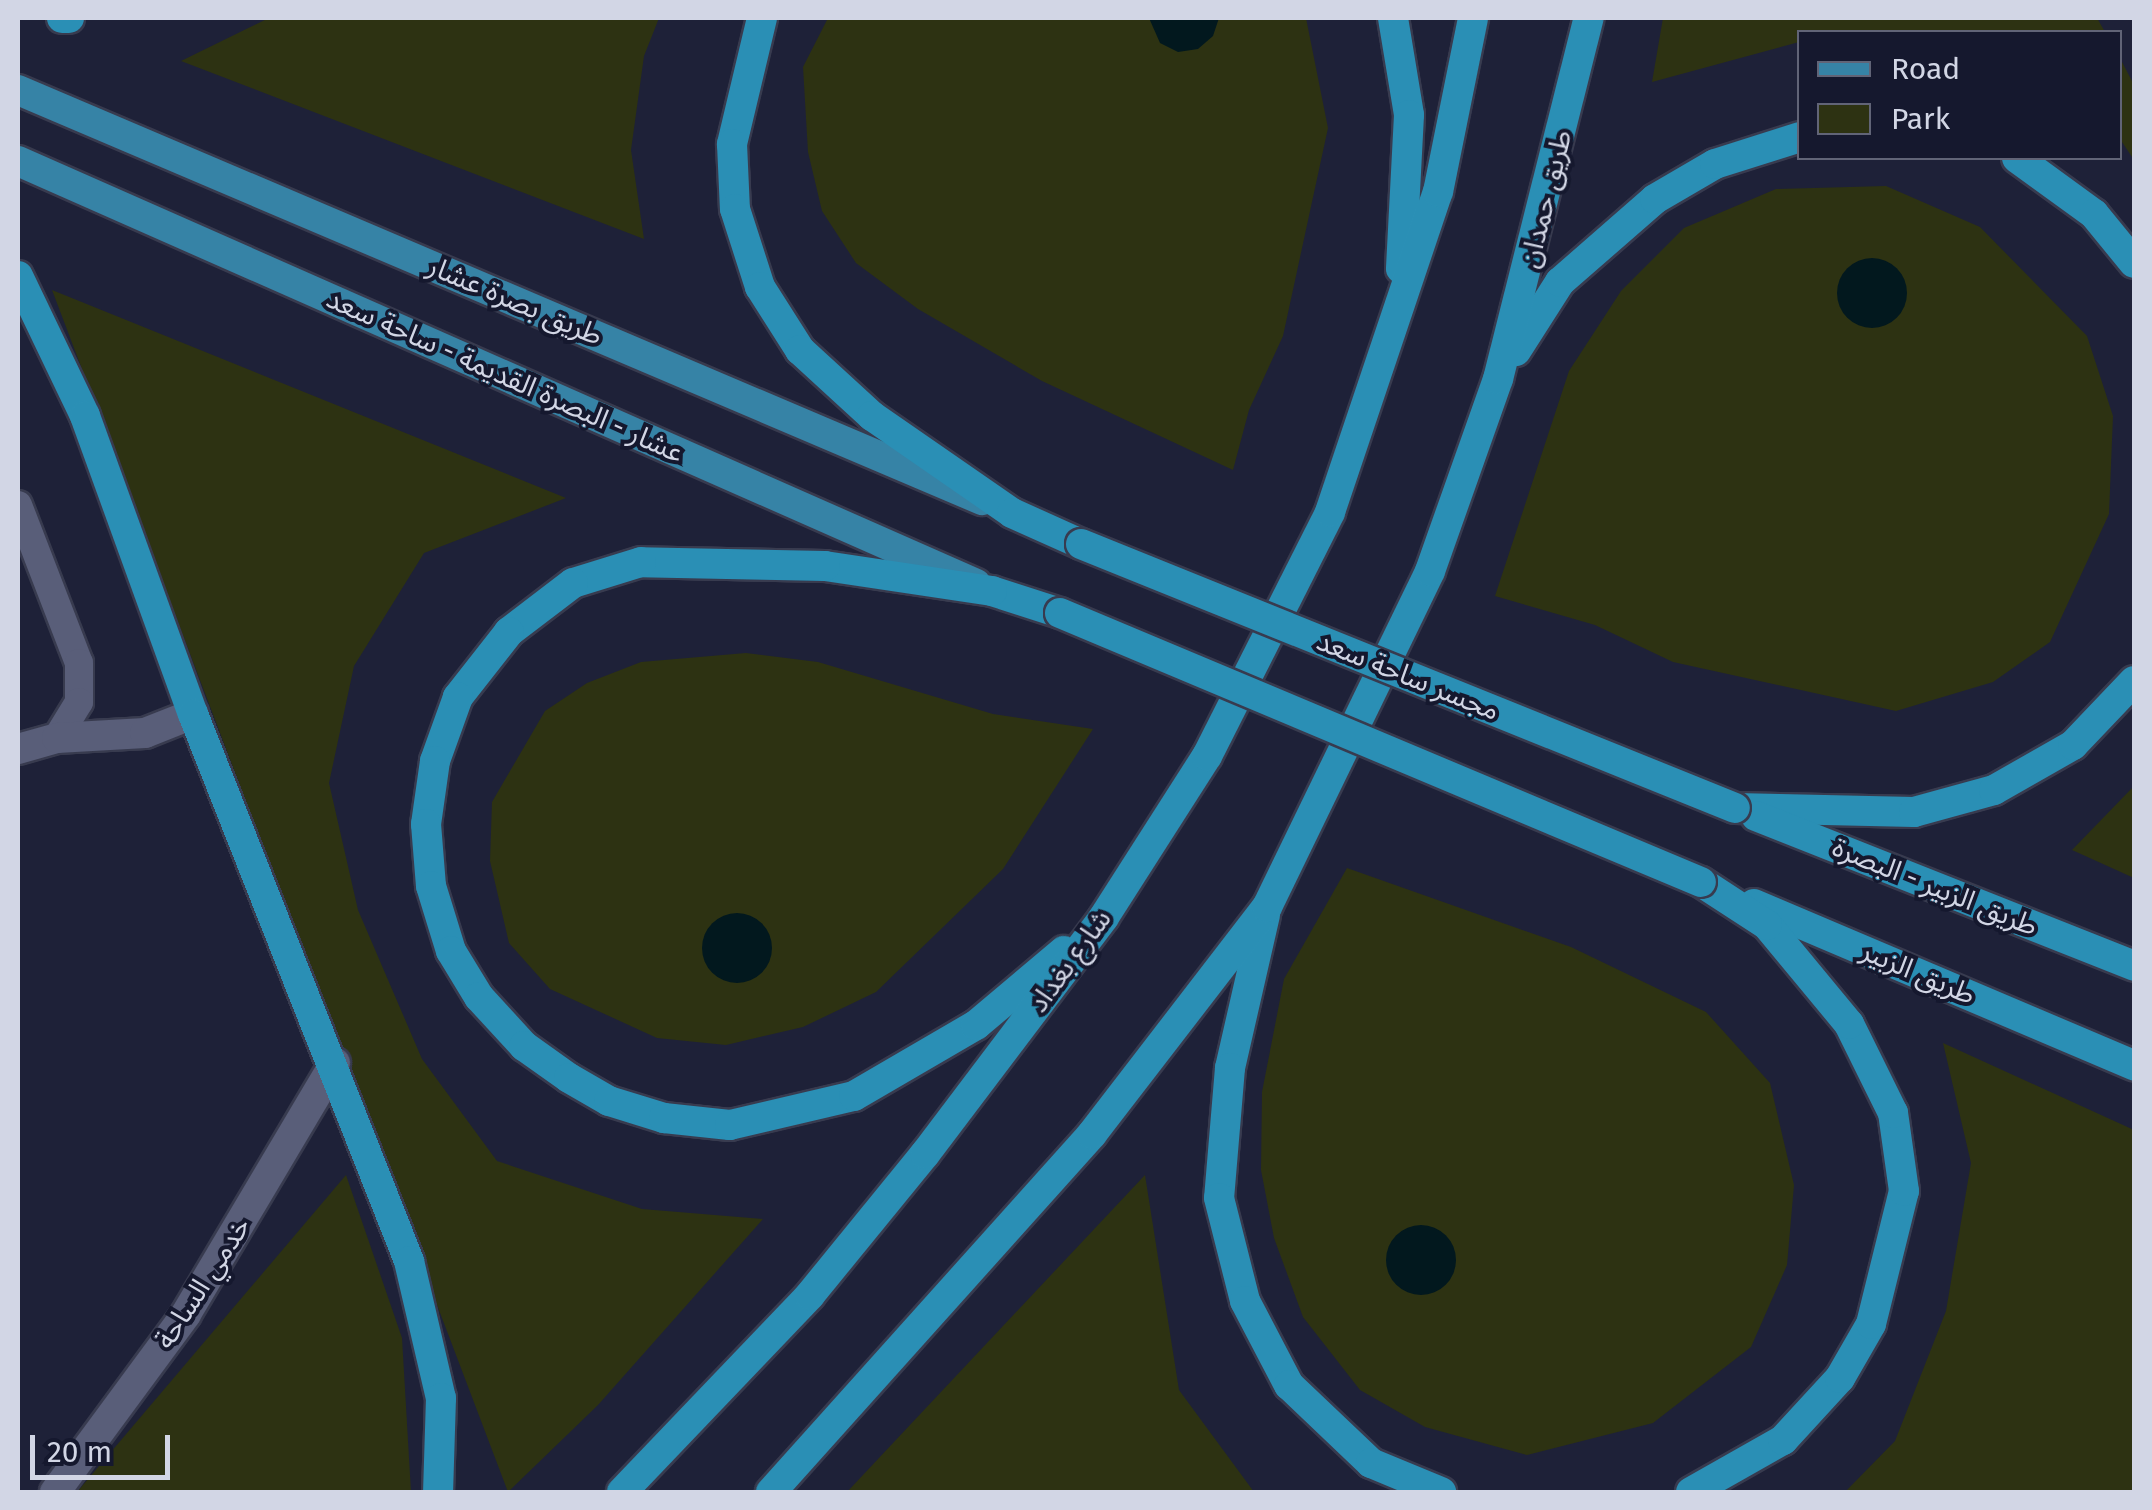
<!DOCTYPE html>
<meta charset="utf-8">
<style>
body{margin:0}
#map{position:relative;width:2152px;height:1510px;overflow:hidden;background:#1e2138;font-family:"Fira Sans","Noto Sans Arabic",sans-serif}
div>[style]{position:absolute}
.green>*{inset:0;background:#2d3212}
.water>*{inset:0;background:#02181e}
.round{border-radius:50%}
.roads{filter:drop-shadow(2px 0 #383b4f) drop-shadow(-2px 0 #383b4f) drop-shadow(0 2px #383b4f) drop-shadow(0 -2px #383b4f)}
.service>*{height:28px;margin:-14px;padding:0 14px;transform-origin:14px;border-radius:14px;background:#595e79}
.minor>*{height:30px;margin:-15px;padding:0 15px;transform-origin:15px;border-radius:15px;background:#595e79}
.tertiary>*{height:30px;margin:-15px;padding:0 15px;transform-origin:15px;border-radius:15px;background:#595e79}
.primary>*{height:30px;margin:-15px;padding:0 15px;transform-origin:15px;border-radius:15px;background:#3683a6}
.trunk>*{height:30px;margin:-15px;padding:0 15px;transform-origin:15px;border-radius:15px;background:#2a8fb5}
.bridges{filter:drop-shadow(2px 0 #383b4f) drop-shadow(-2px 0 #383b4f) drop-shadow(0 2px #383b4f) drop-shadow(0 -2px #383b4f)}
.trunk-bridge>*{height:30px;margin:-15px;padding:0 15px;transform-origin:15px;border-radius:15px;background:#2a8fb5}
span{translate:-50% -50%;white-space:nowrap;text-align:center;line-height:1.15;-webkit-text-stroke:8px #15182e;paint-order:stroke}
.street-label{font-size:28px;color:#d2d6e5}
.frame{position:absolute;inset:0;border:20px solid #d2d6e5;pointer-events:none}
.legend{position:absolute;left:1797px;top:30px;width:325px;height:130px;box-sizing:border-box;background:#15182e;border:2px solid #616477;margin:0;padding:12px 18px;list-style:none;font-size:30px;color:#d2d6e5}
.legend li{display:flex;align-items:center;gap:20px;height:50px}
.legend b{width:50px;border:2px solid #616477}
.scale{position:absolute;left:30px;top:1435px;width:140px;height:45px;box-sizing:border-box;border:5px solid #d2d6e5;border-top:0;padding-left:12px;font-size:30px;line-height:35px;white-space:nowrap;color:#d2d6e5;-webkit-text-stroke:8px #15182e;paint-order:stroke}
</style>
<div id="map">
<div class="green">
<div style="clip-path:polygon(269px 18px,659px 18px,644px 56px,631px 150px,644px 239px,181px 61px)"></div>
<div style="clip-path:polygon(828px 18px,1306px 18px,1328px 128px,1283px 336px,1249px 410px,1233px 470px,1042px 381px,918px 309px,856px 263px,822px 211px,808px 152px,803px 67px)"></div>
<div style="clip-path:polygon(1663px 18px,2097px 18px,2105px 32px,1800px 32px,1799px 42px,1652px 82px)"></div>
<div style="clip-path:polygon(2120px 58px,2134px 85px,2134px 160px,2120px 139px)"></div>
<div style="clip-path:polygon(1886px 186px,1980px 227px,2087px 336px,2113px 416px,2109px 514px,2050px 642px,1993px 682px,1896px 711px,1673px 662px,1595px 625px,1495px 596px,1569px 371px,1621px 291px,1684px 228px,1776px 189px)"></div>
<div style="clip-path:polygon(52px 290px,566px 498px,424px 553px,354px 666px,329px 783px,358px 910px,422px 1059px,497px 1161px,642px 1209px,763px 1219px,598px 1405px,508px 1492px)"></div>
<div style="clip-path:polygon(746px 653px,818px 662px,993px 714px,1093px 729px,1003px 869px,876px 992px,803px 1027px,726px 1045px,657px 1038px,550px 989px,509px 943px,490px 861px,492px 802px,545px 711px,587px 683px,641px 662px)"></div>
<div style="clip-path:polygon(2134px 786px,2134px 878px,2072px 850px)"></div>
<div style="clip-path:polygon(1347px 868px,1571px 947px,1706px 1012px,1770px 1083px,1794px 1185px,1787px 1265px,1751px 1347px,1653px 1423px,1527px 1455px,1425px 1427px,1360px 1390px,1303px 1317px,1274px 1238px,1261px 1170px,1262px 1092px,1284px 979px)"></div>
<div style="clip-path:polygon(1943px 1043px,2134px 1130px,2134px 1492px,1845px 1492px,1895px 1441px,1946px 1311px,1971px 1163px)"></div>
<div style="clip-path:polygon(346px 1175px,402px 1338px,411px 1492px,77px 1492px)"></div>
<div style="clip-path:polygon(1145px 1175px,1179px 1390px,1254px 1492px,847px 1492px)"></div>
</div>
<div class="water">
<div style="clip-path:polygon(1149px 18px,1219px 18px,1213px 36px,1198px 49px,1178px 52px,1160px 43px)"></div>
<div class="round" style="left:1837px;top:258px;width:70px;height:70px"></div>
<div class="round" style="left:702px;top:913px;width:70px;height:70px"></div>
<div class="round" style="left:1386px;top:1225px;width:70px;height:70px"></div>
</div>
<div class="roads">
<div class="service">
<div style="left:18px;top:505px;width:169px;rotate:68.9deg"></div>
<div style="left:79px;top:663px;width:39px;rotate:90deg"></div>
<div style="left:79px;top:702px;width:42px;rotate:121.4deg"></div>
</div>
<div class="minor">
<div style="left:55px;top:1492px;width:221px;rotate:-53.6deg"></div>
<div style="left:186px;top:1314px;width:292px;rotate:-59.3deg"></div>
</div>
<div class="tertiary">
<div style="left:18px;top:749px;width:41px;rotate:-15.8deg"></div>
<div style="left:57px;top:738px;width:88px;rotate:-3.3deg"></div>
<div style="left:145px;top:733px;width:52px;rotate:-21.6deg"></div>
</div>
<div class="primary">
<div style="left:18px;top:90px;width:1048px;rotate:23.04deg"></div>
<div style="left:18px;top:161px;width:1047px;rotate:23.82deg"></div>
</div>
<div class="trunk">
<div style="left:62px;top:18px;width:7px"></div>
<div style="left:762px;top:18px;width:130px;rotate:103.4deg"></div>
<div style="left:732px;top:144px;width:65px;rotate:87.4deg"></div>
<div style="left:735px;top:209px;width:82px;rotate:72.2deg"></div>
<div style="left:760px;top:287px;width:75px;rotate:57.6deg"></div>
<div style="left:800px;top:350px;width:98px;rotate:42.5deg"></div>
<div style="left:872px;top:416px;width:170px;rotate:34.7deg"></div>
<div style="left:1012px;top:513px;width:76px;rotate:24.2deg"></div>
<div style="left:1393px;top:18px;width:98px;rotate:80.6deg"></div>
<div style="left:1409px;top:115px;width:154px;rotate:93deg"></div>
<div style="left:2017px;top:158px;width:95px;rotate:36deg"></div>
<div style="left:2094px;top:214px;width:63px;rotate:50.8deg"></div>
<div style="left:18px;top:276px;width:155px;rotate:64.4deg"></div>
<div style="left:85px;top:416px;width:317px;rotate:70.1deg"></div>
<div style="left:193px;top:714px;width:588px;rotate:68.45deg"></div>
<div style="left:409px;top:1261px;width:141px;rotate:76.9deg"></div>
<div style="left:441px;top:1398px;width:94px;rotate:91.8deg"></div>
<div style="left:1516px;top:351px;width:82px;rotate:-57.5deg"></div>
<div style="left:1560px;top:282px;width:126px;rotate:-41.1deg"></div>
<div style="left:1655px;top:199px;width:69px;rotate:-30.3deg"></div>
<div style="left:1715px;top:164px;width:89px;rotate:-17.6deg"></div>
<div style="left:1060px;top:613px;width:71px;rotate:-162.1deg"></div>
<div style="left:992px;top:591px;width:169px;rotate:-171.5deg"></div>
<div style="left:825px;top:566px;width:184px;rotate:-178.8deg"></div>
<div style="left:641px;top:562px;width:71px;rotate:162.8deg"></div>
<div style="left:573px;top:583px;width:81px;rotate:142.6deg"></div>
<div style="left:509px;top:632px;width:83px;rotate:128.1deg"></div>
<div style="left:458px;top:697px;width:68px;rotate:109.8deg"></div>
<div style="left:435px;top:761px;width:64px;rotate:98.1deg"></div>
<div style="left:426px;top:824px;width:62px;rotate:85.4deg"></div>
<div style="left:431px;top:886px;width:68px;rotate:72.9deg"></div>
<div style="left:451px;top:951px;width:54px;rotate:58.7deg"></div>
<div style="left:479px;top:997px;width:67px;rotate:47.4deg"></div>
<div style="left:524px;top:1046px;width:55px;rotate:35.4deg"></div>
<div style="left:569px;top:1078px;width:46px;rotate:29.9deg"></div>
<div style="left:609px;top:1101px;width:58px;rotate:17.2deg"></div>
<div style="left:664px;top:1118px;width:66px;rotate:6.1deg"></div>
<div style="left:730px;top:1125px;width:127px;rotate:-13.2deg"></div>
<div style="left:854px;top:1096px;width:141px;rotate:-30.2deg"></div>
<div style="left:976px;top:1025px;width:115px;rotate:-40.1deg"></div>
<div style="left:1735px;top:808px;width:179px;rotate:1.3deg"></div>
<div style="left:1914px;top:812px;width:83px;rotate:-15.4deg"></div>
<div style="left:1994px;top:790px;width:91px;rotate:-29.7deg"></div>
<div style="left:2073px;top:745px;width:88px;rotate:-46.4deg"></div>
<div style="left:1756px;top:816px;width:407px;rotate:21.6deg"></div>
<div style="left:1754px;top:904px;width:413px;rotate:23deg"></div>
<div style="left:1265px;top:915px;width:157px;rotate:102.9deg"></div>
<div style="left:1230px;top:1068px;width:130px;rotate:94.8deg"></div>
<div style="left:1219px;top:1198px;width:106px;rotate:75.8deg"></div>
<div style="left:1245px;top:1301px;width:95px;rotate:62.4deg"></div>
<div style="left:1289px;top:1385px;width:113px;rotate:43.6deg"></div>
<div style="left:1371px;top:1463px;width:76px;rotate:22.5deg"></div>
<div style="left:622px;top:1492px;width:272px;rotate:-46.3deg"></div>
<div style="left:810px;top:1295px;width:182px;rotate:-50.8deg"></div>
<div style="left:925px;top:1154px;width:297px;rotate:-52.9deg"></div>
<div style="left:1104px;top:917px;width:191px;rotate:-57.4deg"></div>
<div style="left:1207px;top:756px;width:273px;rotate:-63.2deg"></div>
<div style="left:1330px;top:512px;width:338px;rotate:-71.4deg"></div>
<div style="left:1438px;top:192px;width:177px;rotate:-78.6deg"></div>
<div style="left:771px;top:1492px;width:481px;rotate:-48.1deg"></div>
<div style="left:1092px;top:1134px;width:287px;rotate:-52.4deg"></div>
<div style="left:1267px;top:907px;width:373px;rotate:-64.1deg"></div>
<div style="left:1430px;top:571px;width:204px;rotate:-70.5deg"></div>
<div style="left:1498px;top:379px;width:372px;rotate:-75.9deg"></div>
<div style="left:1691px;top:1492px;width:106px;rotate:-29.5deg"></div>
<div style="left:1783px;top:1440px;width:84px;rotate:-47.4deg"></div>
<div style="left:1840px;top:1378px;width:62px;rotate:-60.1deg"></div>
<div style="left:1871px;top:1324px;width:137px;rotate:-76.1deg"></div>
<div style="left:1904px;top:1191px;width:79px;rotate:-98deg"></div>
<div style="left:1893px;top:1113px;width:99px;rotate:-116.3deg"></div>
<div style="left:1849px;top:1024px;width:129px;rotate:-129.6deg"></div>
<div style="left:1767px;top:925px;width:79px;rotate:-146.9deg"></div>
</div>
</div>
<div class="bridges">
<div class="trunk-bridge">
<div style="left:1081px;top:544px;width:705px;rotate:21.98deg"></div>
<div style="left:1060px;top:613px;width:695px;rotate:22.77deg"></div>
</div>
</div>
<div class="street-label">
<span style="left:1546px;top:199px;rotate:-76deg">طريق حمدان</span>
<span style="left:515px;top:301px;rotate:23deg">طريق بصرة عشار</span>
<span style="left:505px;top:376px;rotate:24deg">عشار - البصرة القديمة - ساحة سعد</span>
<span style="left:1408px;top:676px;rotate:22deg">مجسر ساحة سعد</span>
<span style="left:1935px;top:887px;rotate:22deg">طريق الزبير - البصرة</span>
<span style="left:1070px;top:961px;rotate:-54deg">شارع بغداد</span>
<span style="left:1918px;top:973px;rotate:23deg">طريق الزبير</span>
<span style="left:203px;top:1283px;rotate:-57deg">خدمي الساحة</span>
</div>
<div class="frame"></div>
<ul class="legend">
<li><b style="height:12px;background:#3683a6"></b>Road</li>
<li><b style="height:28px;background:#2d3212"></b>Park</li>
</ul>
<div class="scale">20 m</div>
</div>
